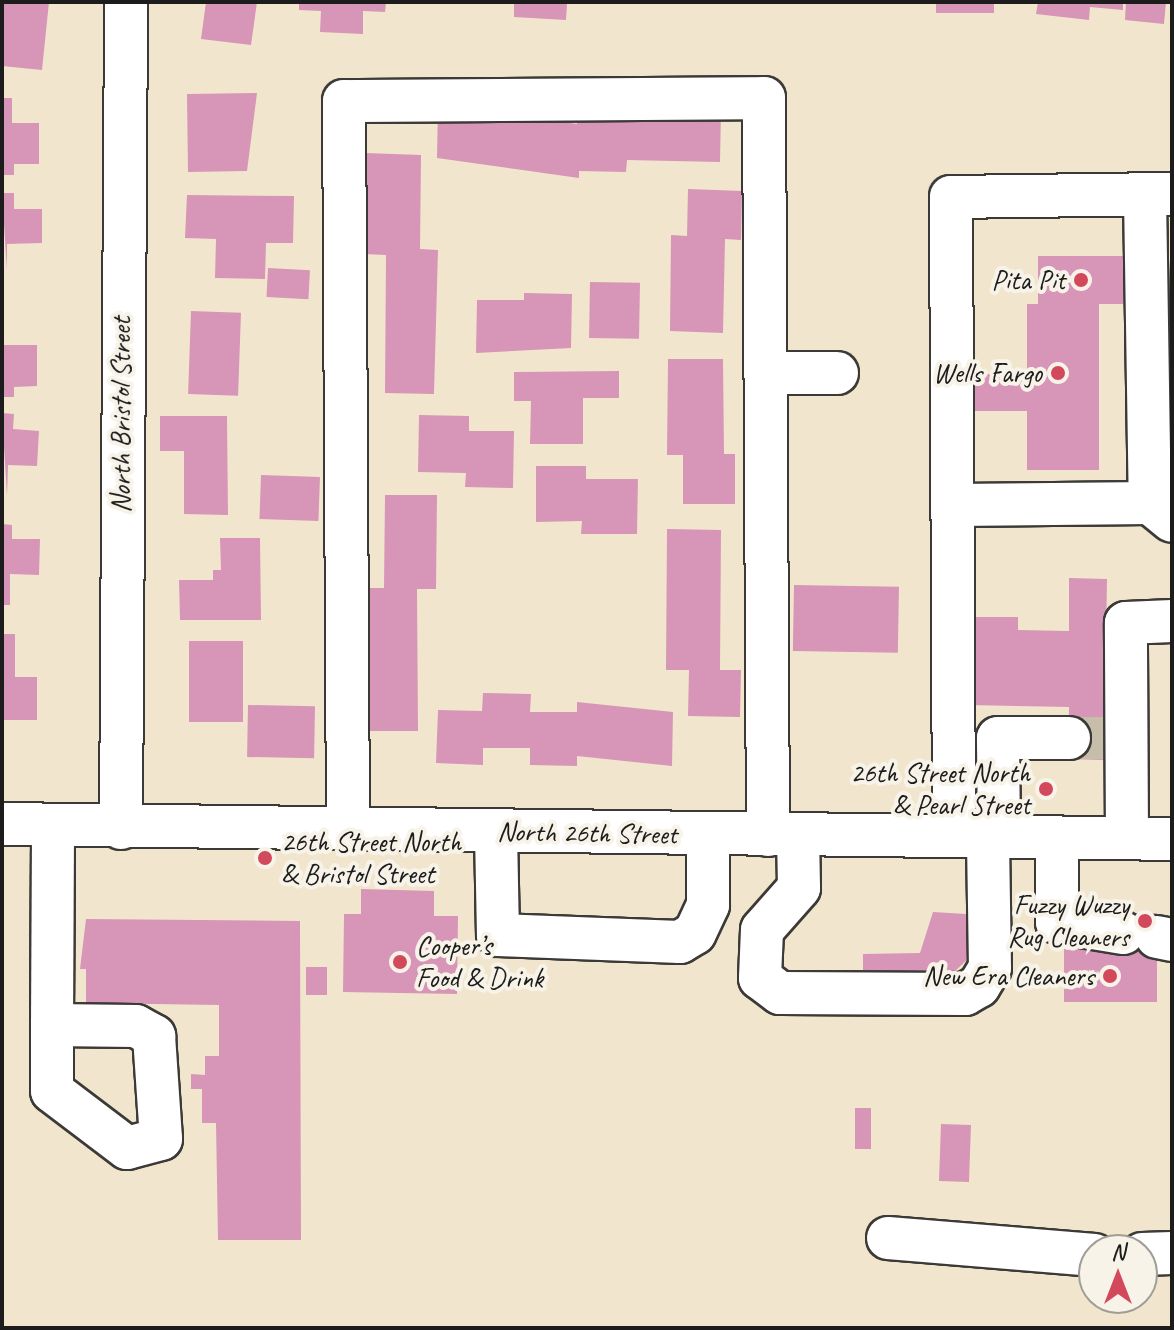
<!DOCTYPE html>
<meta charset="utf-8">
<style>
body{margin:0}
#map{position:relative;width:1174px;height:1330px;overflow:hidden;background:#f1e6cd;font-family:Caveat,sans-serif}
div>[style]{position:absolute}
.building>*{inset:0;background:#d795b8;transform-origin:0 0}
.minor-tunnel>*{height:42px;margin-top:-21px;transform-origin:0;background:repeating-linear-gradient(90deg,#c6beaa 0 42px,transparent 0 63px)}
.roads{filter:drop-shadow(2px 0 #3c3a37) drop-shadow(-2px 0 #3c3a37) drop-shadow(0 2px #3c3a37) drop-shadow(0 -2px #3c3a37)}
.minor>*{height:42px;margin:-21px;padding:0 21px;transform-origin:21px;border-radius:21px;background:#fff}
.dots>*{width:22px;height:22px;translate:-50% -50%;box-sizing:border-box;border:4px solid #f7f3e8;border-radius:50%}
span{translate:-50% -50%;white-space:nowrap;text-align:center;line-height:1.15;-webkit-text-stroke:8px #f7f3e8;paint-order:stroke}
.poi-label{font-size:28px;color:#1c1c1c}
.right{translate:-100% -50%;text-align:right}
.left{translate:0 -50%;text-align:left}
.street-label{font-size:28px;color:#1c1c1c}
.frame{position:absolute;inset:0;border:4px solid #1c1c1c;pointer-events:none}
.north{position:absolute;left:1078px;top:1234px;width:80px;height:80px;box-sizing:border-box;background:#f7f3e8;border:2px solid #9f9d96;border-radius:50%;rotate:0deg;font-size:22px;font-weight:700;line-height:32px;text-align:center;color:#1c1c1c}
.north::after{content:'';display:block;margin:auto;width:28px;height:36px;background:#d1495b;clip-path:polygon(50% 0,100% 100%,50% 72%,0 100%)}
</style>
<div id="map">
<div class="building">
<div style="clip-path:polygon(2px 2px,49px 2px,42px 70px,2px 66px)"></div>
<div style="clip-path:polygon(206px 2px,257px 2px,251px 45px,201px 39px)"></div>
<div style="clip-path:polygon(299px 2px,386px 2px,385px 12px,363px 11px,363px 34px,320px 32px,321px 11px,299px 10px)"></div>
<div style="clip-path:polygon(514px 2px,590px 2px,567px 4px,566px 20px,514px 17px)"></div>
<div style="left:936px;top:2px;width:58px;height:11px"></div>
<div style="clip-path:polygon(1038px 2px,1123px 2px,1123px 10px,1090px 7px,1089px 20px,1036px 14px)"></div>
<div style="clip-path:polygon(1126px 2px,1166px 2px,1164px 24px,1125px 20px)"></div>
<div style="clip-path:polygon(257px 93px,247px 171px,188px 172px,187px 94px)"></div>
<div style="clip-path:polygon(2px 98px,12px 98px,12px 123px,39px 123px,39px 164px,14px 164px,14px 175px,2px 175px)"></div>
<div style="clip-path:polygon(438px 104px,577px 124px,577px 117px,721px 109px,720px 162px,627px 160px,626px 172px,579px 171px,579px 178px,437px 158px)"></div>
<div style="clip-path:polygon(365px 153px,421px 155px,420px 249px,438px 250px,434px 394px,385px 393px,386px 255px,363px 254px)"></div>
<div style="clip-path:polygon(688px 189px,742px 191px,741px 240px,725px 239px,723px 333px,670px 331px,671px 235px,687px 236px)"></div>
<div style="clip-path:polygon(2px 193px,14px 193px,14px 209px,42px 209px,42px 243px,7px 244px,7px 270px)"></div>
<div style="clip-path:polygon(187px 195px,294px 196px,293px 243px,266px 243px,265px 279px,215px 278px,216px 239px,185px 238px)"></div>
<div style="clip-path:polygon(1038px 256px,1123px 256px,1123px 304px,1099px 304px,1099px 470px,1027px 470px,1027px 411px,964px 411px,964px 374px,1027px 374px,1027px 304px,1038px 304px)"></div>
<div style="left:268px;top:268px;width:42px;height:29px;rotate:3deg"></div>
<div style="left:590px;top:282px;width:50px;height:56px;rotate:1deg"></div>
<div style="clip-path:polygon(524px 293px,572px 294px,571px 348px,476px 353px,477px 300px,524px 300px)"></div>
<div style="left:191px;top:311px;width:50px;height:83px;rotate:2deg"></div>
<div style="clip-path:polygon(2px 345px,37px 345px,37px 386px,14px 387px,14px 397px,2px 397px)"></div>
<div style="clip-path:polygon(668px 359px,723px 359px,724px 454px,735px 454px,735px 504px,683px 504px,683px 455px,667px 455px)"></div>
<div style="clip-path:polygon(619px 371px,619px 398px,583px 398px,583px 444px,530px 444px,531px 401px,514px 401px,514px 372px)"></div>
<div style="clip-path:polygon(2px 413px,14px 414px,13px 429px,39px 431px,37px 466px,8px 465px,7px 496px)"></div>
<div style="clip-path:polygon(419px 415px,469px 416px,469px 431px,514px 431px,513px 488px,465px 487px,466px 473px,418px 472px)"></div>
<div style="clip-path:polygon(160px 416px,227px 416px,228px 515px,184px 514px,184px 451px,160px 451px)"></div>
<div style="clip-path:polygon(536px 466px,586px 466px,586px 479px,638px 479px,637px 534px,581px 534px,582px 521px,536px 522px)"></div>
<div style="left:261px;top:475px;width:59px;height:44px;rotate:2deg"></div>
<div style="clip-path:polygon(385px 495px,437px 495px,436px 589px,417px 589px,418px 731px,366px 731px,365px 588px,384px 588px)"></div>
<div style="clip-path:polygon(2px 524px,12px 525px,12px 539px,40px 539px,39px 575px,10px 574px,10px 605px,2px 605px)"></div>
<div style="clip-path:polygon(667px 529px,721px 530px,720px 670px,741px 670px,740px 717px,688px 716px,689px 670px,666px 670px)"></div>
<div style="clip-path:polygon(220px 538px,260px 538px,261px 620px,180px 620px,179px 580px,213px 580px,213px 570px,221px 570px)"></div>
<div style="clip-path:polygon(1069px 578px,1107px 579px,1104px 760px,1068px 759px,1069px 707px,967px 705px,968px 617px,1018px 617px,1018px 630px,1069px 631px)"></div>
<div style="left:794px;top:585px;width:105px;height:66px;rotate:1deg"></div>
<div style="clip-path:polygon(2px 634px,15px 634px,15px 677px,37px 677px,37px 720px,2px 720px)"></div>
<div style="left:189px;top:641px;width:54px;height:81px"></div>
<div style="clip-path:polygon(483px 693px,531px 694px,530px 712px,577px 712px,577px 702px,673px 712px,672px 766px,577px 756px,577px 766px,530px 765px,530px 748px,483px 748px,483px 765px,436px 763px,438px 710px,482px 711px)"></div>
<div style="left:248px;top:705px;width:67px;height:52px;rotate:1deg"></div>
<div style="clip-path:polygon(361px 889px,434px 891px,434px 916px,458px 916px,457px 994px,343px 992px,344px 914px,361px 914px)"></div>
<div style="clip-path:polygon(933px 912px,966px 914px,986px 942px,953px 973px,863px 987px,863px 954px,920px 953px)"></div>
<div style="clip-path:polygon(1123px 913px,1157px 913px,1157px 1002px,1064px 1002px,1064px 949px,1123px 950px)"></div>
<div style="clip-path:polygon(86px 919px,300px 921px,301px 1240px,218px 1240px,216px 1123px,202px 1123px,202px 1089px,191px 1089px,191px 1074px,205px 1075px,205px 1056px,219px 1056px,219px 1005px,86px 1003px,86px 969px,80px 969px)"></div>
<div style="left:306px;top:967px;width:21px;height:28px"></div>
<div style="left:855px;top:1108px;width:16px;height:41px"></div>
<div style="left:941px;top:1124px;width:30px;height:57px;rotate:2deg"></div>
</div>
<div class="minor-tunnel">
<div style="left:1069px;top:738px;width:36px"></div>
</div>
<div class="roads">
<div class="minor">
<div style="left:1145px;top:196px;width:307px;rotate:89.1deg"></div>
<div style="left:766px;top:373px;width:71px"></div>
<div style="left:956px;top:505px;width:194px;rotate:-0.6deg"></div>
<div style="left:1150px;top:503px;width:28px;rotate:39deg"></div>
<div style="left:2px;top:824px;width:1170px;rotate:0.73deg"></div>
<div style="left:121px;top:828px;width:826px;rotate:-89.65deg"></div>
<div style="left:348px;top:831px;width:730px;rotate:-90.31deg"></div>
<div style="left:344px;top:101px;width:420px;rotate:-0.4deg"></div>
<div style="left:764px;top:98px;width:737px;rotate:89.69deg"></div>
<div style="left:496px;top:832px;width:103px;rotate:88.9deg"></div>
<div style="left:498px;top:935px;width:182px;rotate:2.2deg"></div>
<div style="left:680px;top:942px;width:17px;rotate:-31deg"></div>
<div style="left:695px;top:933px;width:31px;rotate:-65deg"></div>
<div style="left:708px;top:905px;width:71px;rotate:-90deg"></div>
<div style="left:798px;top:835px;width:53px;rotate:88.9deg"></div>
<div style="left:799px;top:888px;width:56px;rotate:131.4deg"></div>
<div style="left:762px;top:930px;width:48px;rotate:92.4deg"></div>
<div style="left:760px;top:978px;width:25px;rotate:37deg"></div>
<div style="left:780px;top:993px;width:185px;rotate:0.3deg"></div>
<div style="left:965px;top:994px;width:16px;rotate:-30deg"></div>
<div style="left:979px;top:986px;width:21px;rotate:-59deg"></div>
<div style="left:990px;top:968px;width:131px;rotate:-90.9deg"></div>
<div style="left:954px;top:836px;width:639px;rotate:-90.27deg"></div>
<div style="left:951px;top:197px;width:221px;rotate:-0.8deg"></div>
<div style="left:999px;top:837px;width:99px;rotate:-90.6deg"></div>
<div style="left:998px;top:738px;width:71px"></div>
<div style="left:1057px;top:837px;width:85px;rotate:90deg"></div>
<div style="left:1057px;top:922px;width:67px;rotate:9.5deg"></div>
<div style="left:1127px;top:838px;width:215px;rotate:-90.3deg"></div>
<div style="left:1126px;top:623px;width:46px;rotate:-2.5deg"></div>
<div style="left:1157px;top:937px;width:15px;rotate:11deg"></div>
<div style="left:52px;top:1025px;width:84px;rotate:0.7deg"></div>
<div style="left:136px;top:1026px;width:21px;rotate:29deg"></div>
<div style="left:154px;top:1036px;width:103px;rotate:86.1deg"></div>
<div style="left:161px;top:1139px;width:35px;rotate:165deg"></div>
<div style="left:127px;top:1148px;width:94px;rotate:-142.8deg"></div>
<div style="left:52px;top:1091px;width:66px;rotate:-90deg"></div>
<div style="left:52px;top:1025px;width:199px;rotate:-89.7deg"></div>
<div style="left:888px;top:1238px;width:207px;rotate:4.7deg"></div>
<div style="left:1142px;top:1254px;width:30px;rotate:-2deg"></div>
</div>
</div>
<div class="dots">
<div style="left:1081px;top:280px;background:#d1495b"></div>
<div style="left:1058px;top:373px;background:#d1495b"></div>
<div style="left:1046px;top:789px;background:#d1495b"></div>
<div style="left:265px;top:858px;background:#d1495b"></div>
<div style="left:1145px;top:921px;background:#d1495b"></div>
<div style="left:400px;top:962px;background:#d1495b"></div>
<div style="left:1110px;top:976px;background:#d1495b"></div>
</div>
<div class="poi-label">
<span class="right" style="left:1065px;top:280px">Pita Pit</span>
<span class="right" style="left:1042px;top:373px">Wells Fargo</span>
<span class="right" style="left:1030px;top:789px">26th Street North<br>&amp; Pearl Street</span>
<span class="left" style="left:281px;top:858px">26th Street North<br>&amp; Bristol Street</span>
<span class="right" style="left:1129px;top:921px">Fuzzy Wuzzy<br>Rug Cleaners</span>
<span class="left" style="left:416px;top:962px">Cooper’s<br>Food &amp; Drink</span>
<span class="right" style="left:1094px;top:976px">New Era Cleaners</span>
</div>
<div class="street-label">
<span style="left:121px;top:415px;rotate:-90deg">North Bristol Street</span>
<span style="left:587px;top:833px;rotate:1deg">North 26th Street</span>
</div>
<div class="frame"></div>
<div class="north">N</div>
</div>
